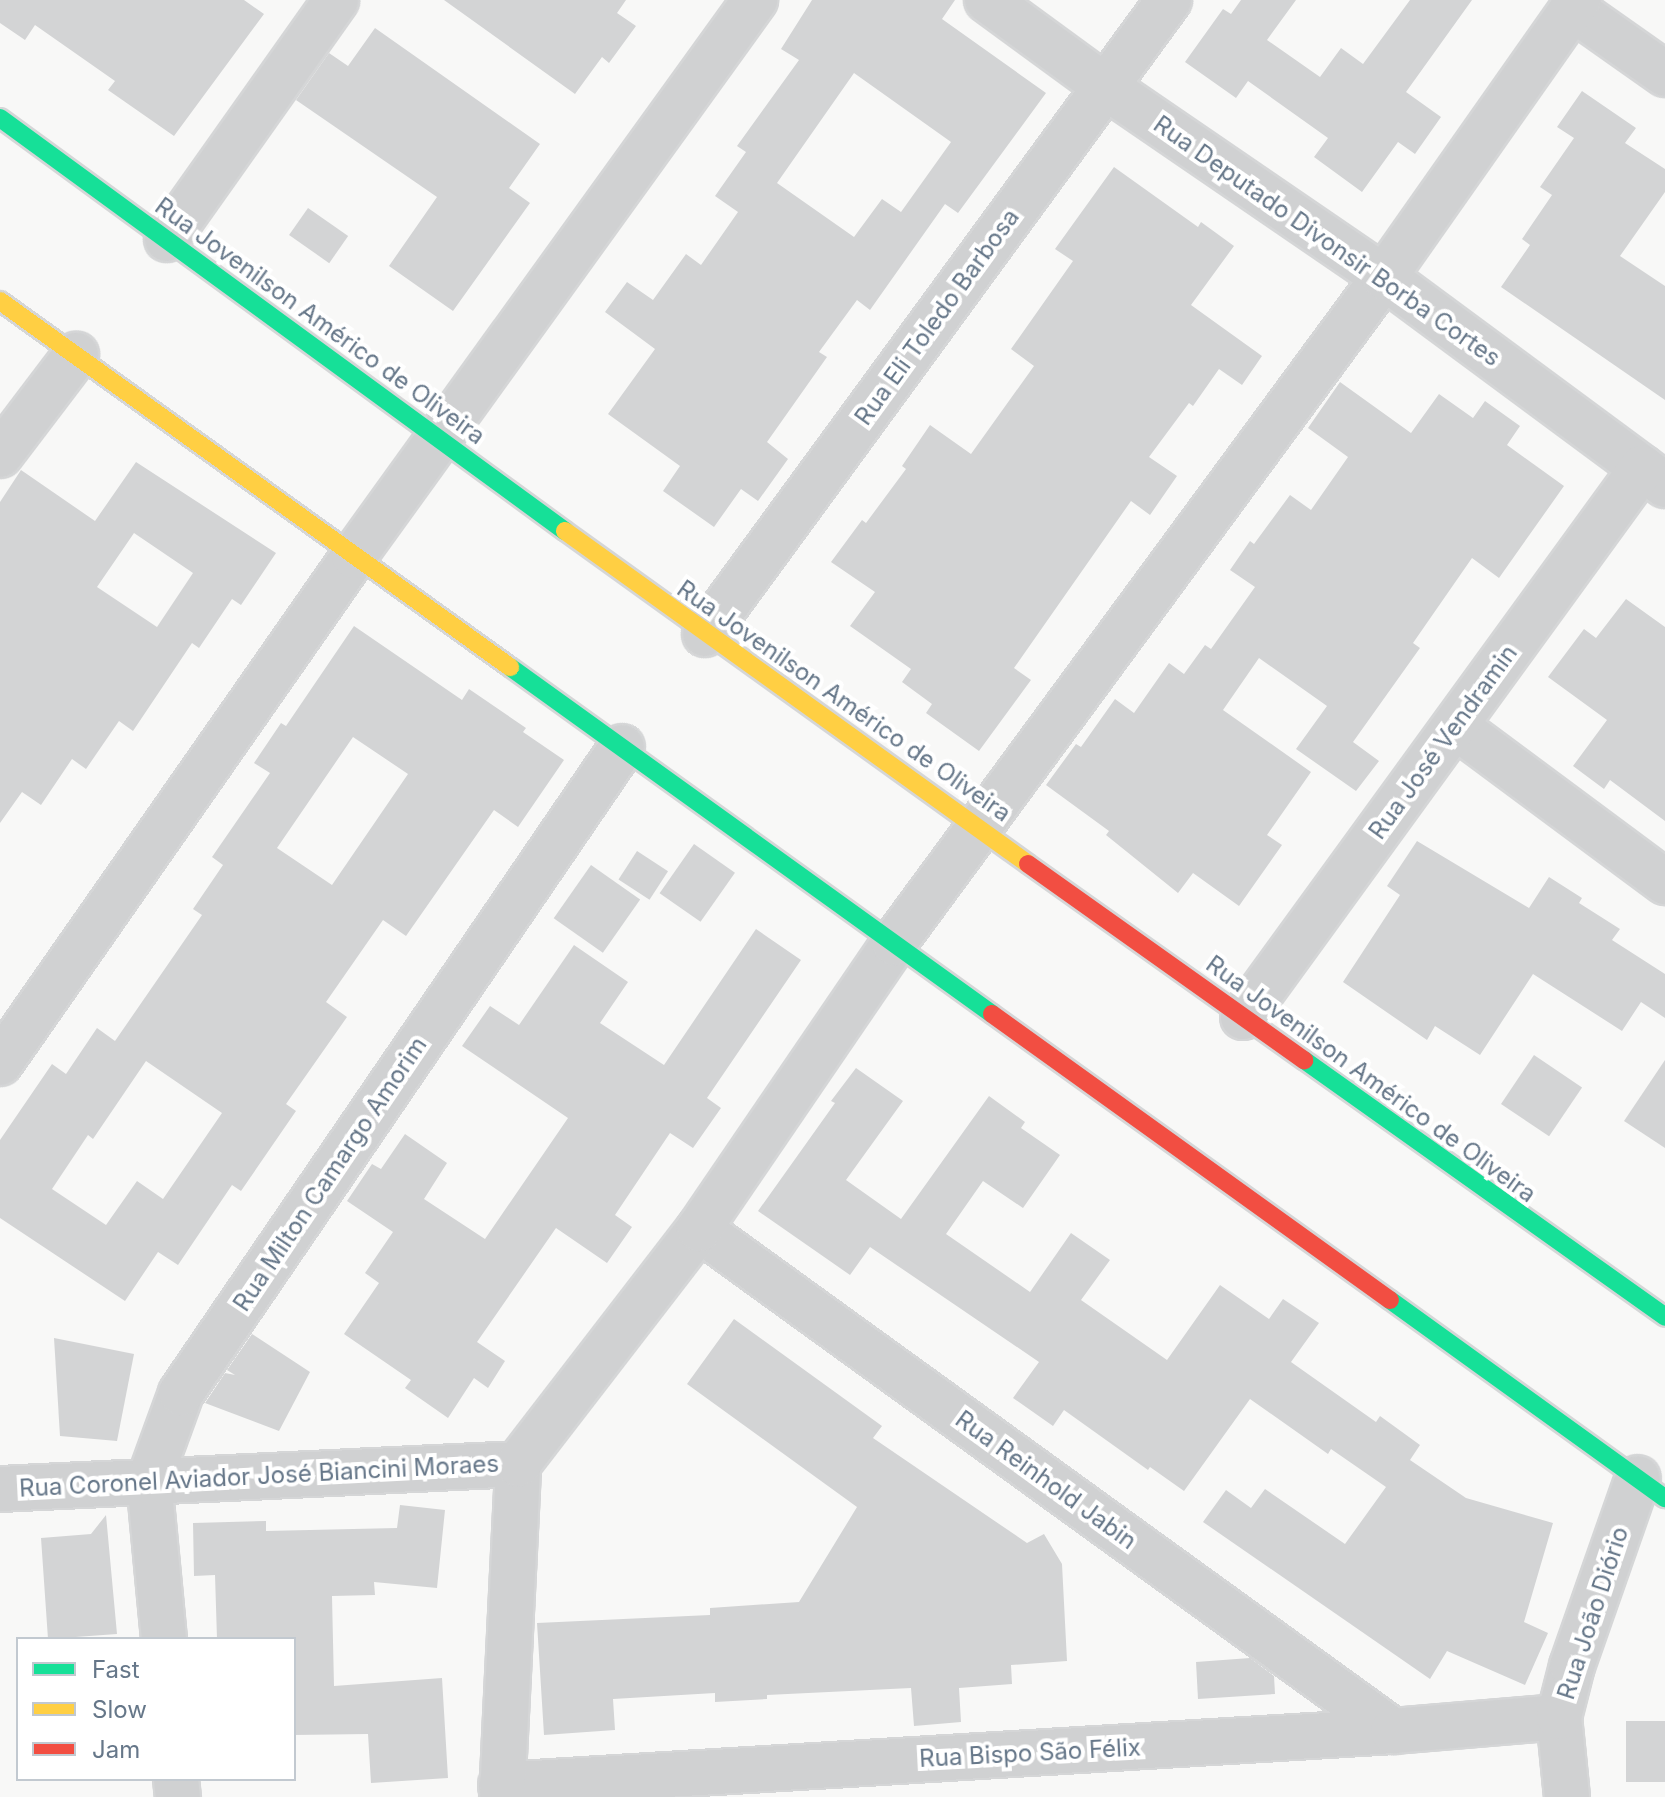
<!DOCTYPE html>
<meta charset="utf-8">
<style>
body{margin:0}
#map{position:relative;width:1665px;height:1797px;overflow:hidden;background:#f8f8f7;font-family:Inter,sans-serif}
div>[style]{position:absolute}
.building>*{inset:0;background:#d3d4d5;transform-origin:0 0}
.roads{filter:drop-shadow(2px 0 #d5d6d7) drop-shadow(-2px 0 #d5d6d7) drop-shadow(0 2px #d5d6d7) drop-shadow(0 -2px #d5d6d7)}
.street>*{height:44px;margin:-22px;padding:0 22px;transform-origin:22px;border-radius:22px;background:#d0d1d2}
.fast>*{height:18px;margin:-9px;padding:0 9px;transform-origin:9px;border-radius:9px;background:#16e098}
.slow>*{height:18px;margin:-9px;padding:0 9px;transform-origin:9px;border-radius:9px;background:#ffcf43}
.jam>*{height:18px;margin:-9px;padding:0 9px;transform-origin:9px;border-radius:9px;background:#f24e42}
span{translate:-50% -50%;white-space:nowrap;text-align:center;line-height:1.15;-webkit-text-stroke:8px #fff;paint-order:stroke}
.street-label{font-size:24px;color:#667789}
.legend{position:absolute;left:16px;top:1637px;width:280px;height:144px;box-sizing:border-box;background:#fff;border:2px solid #c2c9d0;margin:0;padding:10px 14px;list-style:none;font-size:24px;color:#667789}
.legend li{display:flex;align-items:center;gap:16px;height:40px}
.legend b{width:40px;border:2px solid #c2c9d0}
</style>
<div id="map">
<div class="building">
<div style="clip-path:polygon(0 0,244px 0,264px 14px,174px 136px,108px 90px,115px 81px,35px 25px,25px 40px,0 23px)"></div>
<div style="clip-path:polygon(444px 0,626px 0,617px 13px,636px 26px,609px 63px,602px 57px,575px 94px)"></div>
<div style="clip-path:polygon(evenodd,812px 0,955px 0,942px 19px,1046px 93px,958px 213px,945px 204px,870px 310px,857px 300px,819px 352px,827px 357px,767px 442px,788px 459px,758px 501px,741px 489px,714px 527px,663px 491px,680px 466px,608px 414px,655px 349px,605px 312px,627px 282px,653px 300px,686px 254px,701px 265px,738px 212px,715px 196px,746px 152px,737px 146px,799px 60px,781px 49px,812px 0,854px 73px,951px 142px,901px 212px,882px 199px,854px 237px,777px 183px,854px 73px)"></div>
<div style="clip-path:polygon(1241px 0,1296px 0,1267px 40px,1320px 77px,1341px 48px,1363px 64px,1410px 0,1472px 0,1406px 92px,1441px 117px,1415px 154px,1398px 142px,1362px 192px,1314px 157px,1328px 138px,1248px 81px,1236px 98px,1185px 62px,1223px 9px,1231px 14px)"></div>
<div style="clip-path:polygon(375px 28px,540px 144px,509px 188px,530px 203px,453px 311px,389px 266px,437px 197px,296px 100px,329px 53px,348px 66px)"></div>
<div style="clip-path:polygon(1582px 91px,1636px 128px,1625px 143px,1665px 169px,1665px 192px,1620px 256px,1665px 286px,1665px 400px,1501px 287px,1530px 245px,1522px 239px,1552px 195px,1540px 187px,1574px 138px,1557px 127px)"></div>
<div style="clip-path:polygon(1114px 167px,1198px 227px,1201px 222px,1234px 246px,1191px 305px,1262px 356px,1242px 385px,1219px 369px,1193px 406px,1189px 403px,1149px 457px,1177px 476px,1150px 515px,1131px 501px,1014px 668px,1031px 680px,979px 751px,926px 713px,932px 704px,902px 682px,911px 669px,850px 626px,875px 592px,831px 562px,862px 520px,866px 523px,906px 469px,902px 466px,930px 425px,971px 454px,1034px 366px,1011px 349px,1073px 261px,1055px 249px)"></div>
<div style="left:308px;top:208px;width:49px;height:33px;rotate:35deg"></div>
<div style="clip-path:polygon(1340px 382px,1411px 433px,1439px 394px,1473px 418px,1485px 401px,1520px 426px,1507px 445px,1564px 486px,1499px 578px,1472px 558px,1413px 643px,1420px 648px,1353px 742px,1379px 761px,1356px 791px,1296px 749px,1327px 706px,1259px 658px,1223px 710px,1311px 772px,1267px 835px,1282px 845px,1239px 906px,1193px 873px,1178px 893px,1106px 835px,1109px 831px,1046px 785px,1076px 744px,1081px 747px,1115px 699px,1134px 713px,1169px 663px,1184px 674px,1205px 645px,1211px 649px,1255px 587px,1230px 570px,1250px 541px,1254px 544px,1290px 495px,1311px 510px,1348px 457px,1308px 428px)"></div>
<div style="clip-path:polygon(evenodd,136px 462px,276px 553px,241px 605px,232px 599px,199px 648px,192px 643px,133px 731px,119px 721px,86px 769px,72px 759px,41px 805px,22px 792px,0 823px,0 502px,21px 470px,95px 521px,136px 462px,134px 533px,193px 573px,157px 627px,97px 587px,134px 533px)"></div>
<div style="clip-path:polygon(1626px 599px,1665px 627px,1665px 821px,1610px 780px,1604px 789px,1573px 766px,1607px 720px,1548px 677px,1584px 629px,1596px 638px)"></div>
<div style="clip-path:polygon(evenodd,354px 626px,462px 700px,469px 689px,526px 728px,523px 732px,564px 760px,518px 827px,494px 810px,406px 936px,383px 920px,326px 1002px,347px 1017px,286px 1104px,296px 1111px,241px 1191px,232px 1185px,178px 1265px,158px 1252px,125px 1301px,0 1218px,0 1140px,52px 1064px,66px 1074px,97px 1028px,115px 1041px,202px 915px,193px 909px,223px 865px,212px 857px,270px 773px,254px 763px,281px 723px,286px 726px,354px 626px,353px 737px,408px 774px,332px 885px,277px 848px,353px 737px,354px 626px,146px 1061px,222px 1113px,163px 1199px,137px 1181px,106px 1225px,52px 1189px,88px 1135px,93px 1139px,146px 1061px)"></div>
<div style="clip-path:polygon(1417px 841px,1529px 908px,1549px 877px,1582px 898px,1579px 903px,1620px 929px,1612px 940px,1665px 974px,1665px 1018px,1641px 1002px,1622px 1031px,1533px 974px,1480px 1055px,1435px 1026px,1427px 1040px,1343px 982px,1400px 895px,1387px 886px)"></div>
<div style="left:694px;top:844px;width:50px;height:60px;rotate:35deg"></div>
<div style="left:637px;top:851px;width:37px;height:34px;rotate:33deg"></div>
<div style="left:591px;top:865px;width:60px;height:65px;rotate:35deg"></div>
<div style="clip-path:polygon(756px 929px,801px 960px,707px 1098px,721px 1108px,693px 1148px,670px 1133px,615px 1215px,632px 1227px,607px 1263px,556px 1228px,477px 1342px,505px 1361px,488px 1388px,474px 1378px,448px 1418px,405px 1388px,411px 1380px,344px 1334px,379px 1283px,365px 1273px,393px 1232px,347px 1201px,372px 1164px,381px 1169px,405px 1134px,447px 1163px,424px 1199px,485px 1239px,568px 1118px,462px 1046px,490px 1006px,519px 1025px,574px 945px,628px 982px,600px 1023px,664px 1065px)"></div>
<div style="left:1534px;top:1055px;width:58px;height:59px;rotate:34deg"></div>
<div style="clip-path:polygon(1665px 1060px,1665px 1148px,1624px 1121px)"></div>
<div style="clip-path:polygon(856px 1068px,903px 1101px,846px 1180px,901px 1219px,989px 1096px,1025px 1122px,1021px 1128px,1060px 1155px,1023px 1208px,983px 1181px,946px 1234px,1030px 1292px,1071px 1233px,1110px 1260px,1081px 1300px,1167px 1360px,1220px 1285px,1269px 1319px,1283px 1299px,1319px 1323px,1291px 1362px,1376px 1422px,1380px 1416px,1420px 1445px,1410px 1460px,1466px 1498px,1553px 1523px,1524px 1622px,1548px 1633px,1525px 1685px,1447px 1651px,1430px 1679px,1203px 1522px,1226px 1490px,1251px 1508px,1265px 1489px,1345px 1544px,1386px 1487px,1331px 1449px,1328px 1454px,1250px 1399px,1184px 1491px,1150px 1467px,1148px 1470px,1064px 1410px,1053px 1426px,1013px 1398px,1039px 1362px,870px 1247px,850px 1275px,758px 1211px,835px 1103px,831px 1101px)"></div>
<div style="clip-path:polygon(734px 1319px,882px 1426px,873px 1438px,1027px 1543px,1044px 1534px,1062px 1564px,1067px 1661px,1011px 1665px,1012px 1684px,959px 1688px,961px 1722px,914px 1726px,911px 1688px,767px 1695px,767px 1699px,715px 1702px,715px 1693px,613px 1699px,615px 1730px,544px 1735px,537px 1623px,710px 1615px,710px 1608px,799px 1602px,857px 1507px,687px 1384px)"></div>
<div style="clip-path:polygon(252px 1334px,310px 1372px,279px 1431px,205px 1403px,225px 1373px,235px 1375px,227px 1370px)"></div>
<div style="clip-path:polygon(54px 1338px,134px 1354px,117px 1441px,60px 1436px)"></div>
<div style="clip-path:polygon(400px 1505px,445px 1510px,437px 1588px,374px 1582px,375px 1595px,332px 1596px,334px 1686px,442px 1678px,448px 1778px,371px 1783px,368px 1734px,294px 1735px,294px 1639px,217px 1639px,215px 1575px,194px 1576px,193px 1523px,266px 1521px,266px 1531px,397px 1528px)"></div>
<div style="clip-path:polygon(106px 1515px,117px 1634px,48px 1639px,41px 1538px,91px 1534px)"></div>
<div style="clip-path:polygon(1250px 1658px,1274px 1676px,1275px 1694px,1198px 1699px,1196px 1662px)"></div>
<div style="left:1665px;top:1721px;width:61px;height:39px;rotate:90deg"></div>
</div>
<div class="roads">
<div class="street">
<div style="left:987px;top:0;width:147px;rotate:36.2deg"></div>
<div style="left:1106px;top:87px;width:337px;rotate:34.4deg"></div>
<div style="left:1384px;top:277px;width:350px;rotate:36.5deg"></div>
<div style="left:1573px;top:9px;width:113px;rotate:35.2deg"></div>
<div style="left:167px;top:239px;width:293px;rotate:-54.7deg"></div>
<div style="left:0;top:455px;width:126px;rotate:-52.8deg"></div>
<div style="left:705px;top:634px;width:786px;rotate:-53.8deg"></div>
<div style="left:1455px;top:726px;width:262px;rotate:36.6deg"></div>
<div style="left:1243px;top:1017px;width:679px;rotate:-53.99deg"></div>
<div style="left:0;top:1063px;width:618px;rotate:-55.08deg"></div>
<div style="left:354px;top:556px;width:686px;rotate:-54.2deg"></div>
<div style="left:699px;top:1229px;width:857px;rotate:35.88deg"></div>
<div style="left:0;top:1489px;width:519px;rotate:-2.76deg"></div>
<div style="left:164px;top:1639px;width:159px;rotate:-95.4deg"></div>
<div style="left:149px;top:1481px;width:94px;rotate:-70deg"></div>
<div style="left:181px;top:1393px;width:782px;rotate:-55.68deg"></div>
<div style="left:176px;top:1779px;width:18px;rotate:84deg"></div>
<div style="left:501px;top:1785px;width:894px;rotate:-3.46deg"></div>
<div style="left:1393px;top:1731px;width:167px;rotate:-4.8deg"></div>
<div style="left:502px;top:1797px;width:333px;rotate:-87.2deg"></div>
<div style="left:518px;top:1464px;width:297px;rotate:-52.4deg"></div>
<div style="left:699px;top:1229px;width:346px;rotate:-55.7deg"></div>
<div style="left:894px;top:943px;width:827px;rotate:-53.66deg"></div>
<div style="left:1384px;top:277px;width:339px;rotate:-54.9deg"></div>
<div style="left:1567px;top:1797px;width:80px;rotate:-95.7deg"></div>
<div style="left:1559px;top:1717px;width:53px;rotate:-75.7deg"></div>
<div style="left:1572px;top:1666px;width:199px;rotate:-70.7deg"></div>
</div>
<div class="fast">
<div style="left:0;top:118px;width:700px;rotate:36.17deg"></div>
<div style="left:510px;top:667px;width:594px;rotate:35.75deg"></div>
<div style="left:1304px;top:1060px;width:443px;rotate:35.4deg"></div>
<div style="left:1390px;top:1300px;width:339px;rotate:35.8deg"></div>
</div>
<div class="slow">
<div style="left:0;top:301px;width:628px;rotate:35.67deg"></div>
<div style="left:565px;top:531px;width:570px;rotate:35.72deg"></div>
</div>
<div class="jam">
<div style="left:1028px;top:864px;width:339px;rotate:35.4deg"></div>
<div style="left:992px;top:1014px;width:490px;rotate:35.7deg"></div>
</div>
</div>
<div class="street-label">
<span style="left:1327px;top:241px;rotate:35deg">Rua Deputado Divonsir Borba Cortes</span>
<span style="left:937px;top:317px;rotate:-54deg">Rua Eli Toledo Barbosa</span>
<span style="left:320px;top:321px;rotate:36deg">Rua Jovenilson Américo de Oliveira</span>
<span style="left:844px;top:701px;rotate:35deg">Rua Jovenilson Américo de Oliveira</span>
<span style="left:1443px;top:742px;rotate:-54deg">Rua José Vendramin</span>
<span style="left:1371px;top:1079px;rotate:36deg">Rua Jovenilson Américo de Oliveira</span>
<span style="left:330px;top:1174px;rotate:-56deg">Rua Milton Camargo Amorim</span>
<span style="left:259px;top:1476px;rotate:-3deg">Rua Coronel Aviador José Biancini Moraes</span>
<span style="left:1046px;top:1480px;rotate:36deg">Rua Reinhold Jabin</span>
<span style="left:1593px;top:1613px;rotate:-72deg">Rua João Diório</span>
<span style="left:1030px;top:1753px;rotate:-3deg">Rua Bispo São Félix</span>
</div>
<ul class="legend">
<li><b style="height:10px;background:#16e098"></b>Fast</li>
<li><b style="height:10px;background:#ffcf43"></b>Slow</li>
<li><b style="height:10px;background:#f24e42"></b>Jam</li>
</ul>
</div>
